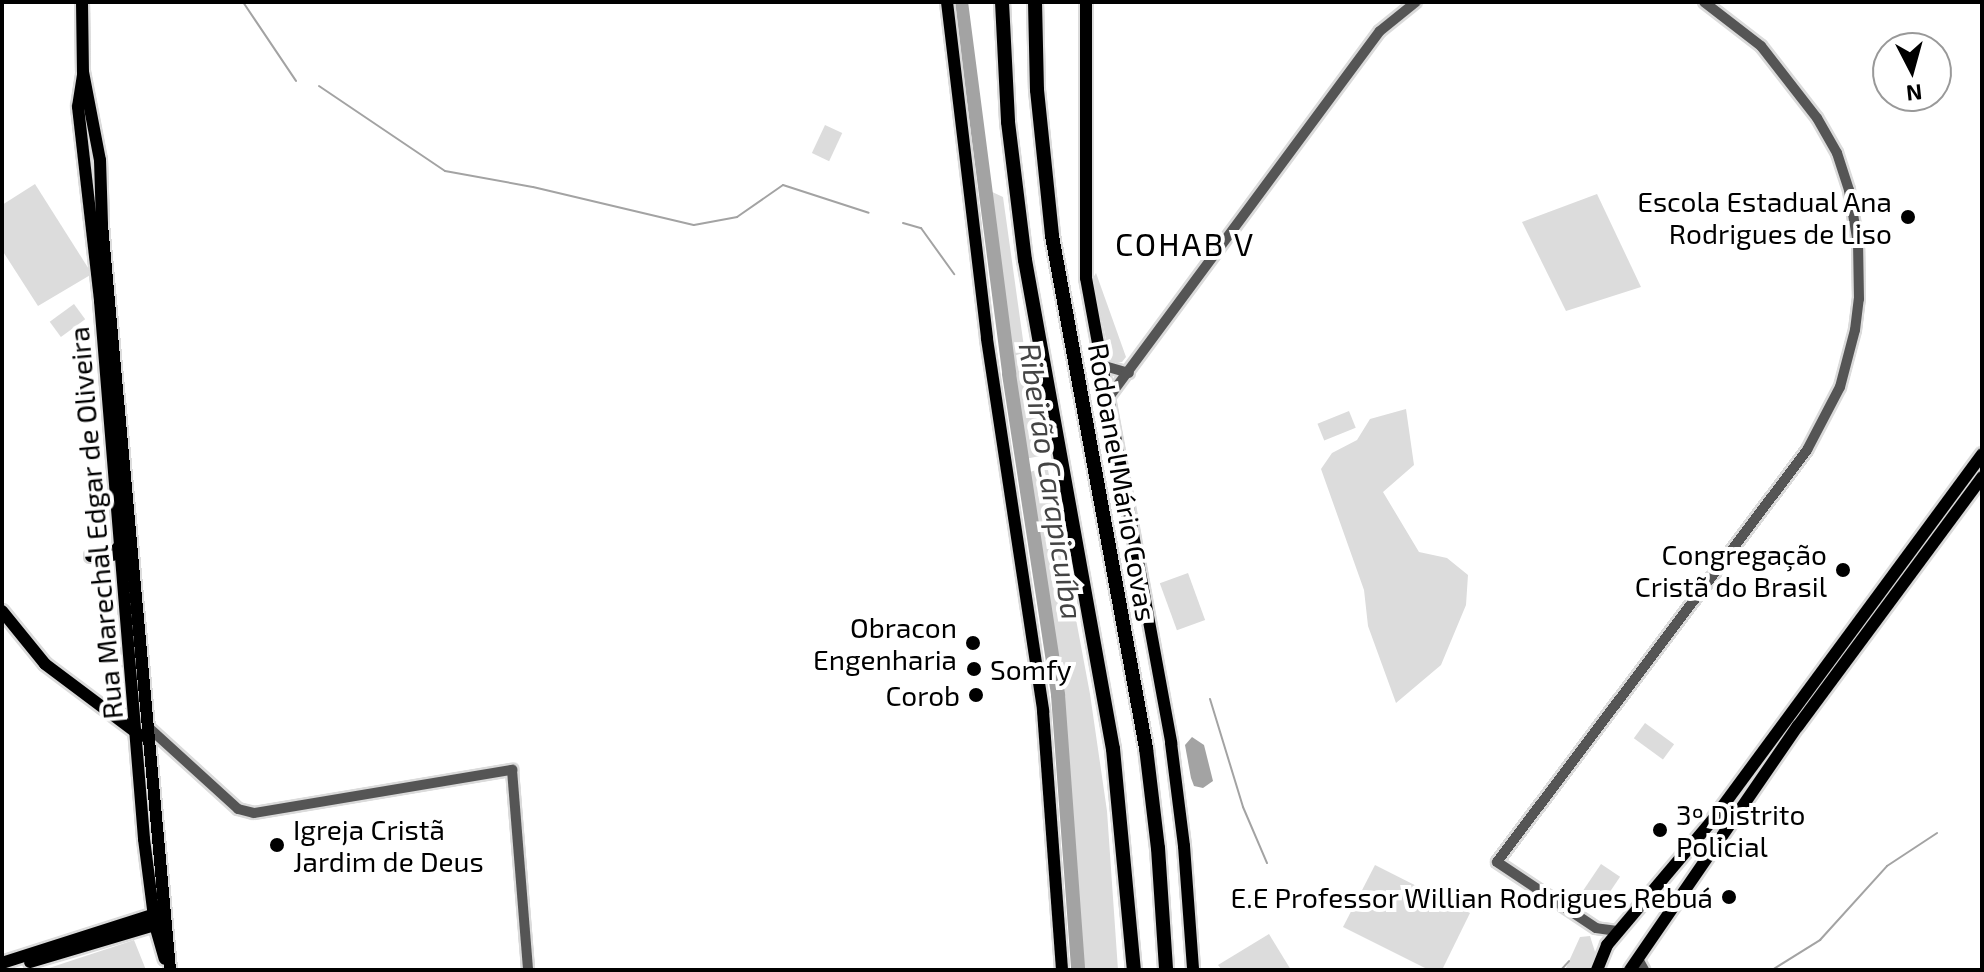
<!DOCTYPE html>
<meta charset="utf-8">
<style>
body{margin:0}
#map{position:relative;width:1984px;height:972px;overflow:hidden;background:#fff;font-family:"Exo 2",sans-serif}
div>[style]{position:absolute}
.green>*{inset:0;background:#dcdcdc;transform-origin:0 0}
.water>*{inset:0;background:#a3a3a3}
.stream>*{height:2px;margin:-1px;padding:0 1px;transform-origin:1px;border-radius:1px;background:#a3a3a3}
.river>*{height:14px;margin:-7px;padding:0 7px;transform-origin:7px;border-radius:7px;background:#a3a3a3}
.roads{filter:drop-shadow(2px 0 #dbdbdb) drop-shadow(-2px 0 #dbdbdb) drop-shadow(0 2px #dbdbdb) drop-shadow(0 -2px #dbdbdb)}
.minor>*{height:10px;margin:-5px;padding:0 5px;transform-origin:5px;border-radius:5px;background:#555}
.major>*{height:12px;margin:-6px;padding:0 6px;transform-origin:6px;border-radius:6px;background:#000}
.highway>*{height:14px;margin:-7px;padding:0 7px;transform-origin:7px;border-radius:7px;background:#000}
.dots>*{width:22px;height:22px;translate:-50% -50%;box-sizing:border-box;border:4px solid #fff;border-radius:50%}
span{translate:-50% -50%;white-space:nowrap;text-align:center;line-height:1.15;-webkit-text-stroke:8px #fff;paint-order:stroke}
.poi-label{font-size:28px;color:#000}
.right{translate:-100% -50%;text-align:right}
.left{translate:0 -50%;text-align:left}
.street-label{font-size:28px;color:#000}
.water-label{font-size:30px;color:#444;font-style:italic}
.quarter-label{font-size:32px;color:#000;letter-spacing:2px}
.frame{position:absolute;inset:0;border:4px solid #000;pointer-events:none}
.north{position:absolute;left:1872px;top:32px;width:80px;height:80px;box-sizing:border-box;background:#fff;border:2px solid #999;border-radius:50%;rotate:174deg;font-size:22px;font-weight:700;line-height:32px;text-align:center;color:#000}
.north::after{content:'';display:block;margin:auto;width:28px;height:36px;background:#000;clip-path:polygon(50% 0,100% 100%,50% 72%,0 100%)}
</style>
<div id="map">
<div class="green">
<div style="left:825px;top:125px;width:19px;height:31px;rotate:25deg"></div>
<div style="clip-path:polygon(35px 184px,92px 274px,38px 306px,2px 250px,2px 205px)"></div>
<div style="clip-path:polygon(988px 190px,1003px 197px,1030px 390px,1045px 455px,1025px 459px)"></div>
<div style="clip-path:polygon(1597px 194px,1641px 287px,1566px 311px,1522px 222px)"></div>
<div style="clip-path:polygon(1096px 273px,1126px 357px,1122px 362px,1112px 363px,1110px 358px,1093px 278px)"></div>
<div style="left:74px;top:304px;width:19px;height:30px;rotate:54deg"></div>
<div style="clip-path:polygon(1406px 409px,1414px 465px,1383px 492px,1419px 552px,1447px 558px,1468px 575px,1466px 605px,1441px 665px,1396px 703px,1368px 626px,1364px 590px,1321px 469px,1332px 453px,1357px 440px,1370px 419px)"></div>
<div style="left:1349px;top:411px;width:18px;height:34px;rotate:68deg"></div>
<div style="clip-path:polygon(1036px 470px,1048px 470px,1090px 694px,1107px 811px,1118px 970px,1084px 970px,1069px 774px,1027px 473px)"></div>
<div style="left:1188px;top:573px;width:50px;height:30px;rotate:70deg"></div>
<div style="left:1645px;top:723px;width:36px;height:19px;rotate:36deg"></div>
<div style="left:1601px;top:864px;width:23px;height:34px;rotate:34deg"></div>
<div style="clip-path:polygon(1375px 865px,1470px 913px,1442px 970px,1429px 970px,1343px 927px)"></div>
<div style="clip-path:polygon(1269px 934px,1291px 970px,1222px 970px,1218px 965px)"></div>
<div style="clip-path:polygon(1590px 936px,1596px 955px,1590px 970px,1565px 970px,1580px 937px)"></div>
<div style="clip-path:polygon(134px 940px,146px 970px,43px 970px)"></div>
</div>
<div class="water">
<div style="clip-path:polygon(1192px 737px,1204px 745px,1213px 781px,1203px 788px,1194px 786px,1191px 778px,1185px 745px)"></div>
</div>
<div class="stream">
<div style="left:243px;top:2px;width:95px;rotate:56.1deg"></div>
<div style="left:319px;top:86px;width:152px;rotate:34deg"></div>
<div style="left:445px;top:171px;width:89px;rotate:10.3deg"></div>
<div style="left:533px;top:187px;width:165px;rotate:13.3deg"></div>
<div style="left:694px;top:225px;width:44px;rotate:-10.5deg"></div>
<div style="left:737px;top:217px;width:56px;rotate:-34.8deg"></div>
<div style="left:783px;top:185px;width:90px;rotate:18deg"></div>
<div style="left:903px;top:223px;width:19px;rotate:16deg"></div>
<div style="left:921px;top:228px;width:57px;rotate:54.3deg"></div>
<div style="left:1210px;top:699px;width:113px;rotate:73deg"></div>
<div style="left:1243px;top:807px;width:61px;rotate:66.8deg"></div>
<div style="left:1561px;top:970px;width:12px;rotate:-48deg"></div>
<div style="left:1772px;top:970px;width:57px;rotate:-32deg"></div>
<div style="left:1820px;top:940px;width:100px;rotate:-47.8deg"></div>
<div style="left:1887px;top:866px;width:60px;rotate:-33.4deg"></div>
</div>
<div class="river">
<div style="left:961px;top:2px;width:375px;rotate:82.6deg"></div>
<div style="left:1009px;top:374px;width:325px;rotate:81.3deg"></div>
<div style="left:1058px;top:695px;width:276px;rotate:85.8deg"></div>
</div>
<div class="roads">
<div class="minor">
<div style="left:1101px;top:365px;width:29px;rotate:16deg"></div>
<div style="left:1106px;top:401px;width:460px;rotate:-53.5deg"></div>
<div style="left:1380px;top:31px;width:46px;rotate:-38.9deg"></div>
<div style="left:148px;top:727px;width:122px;rotate:42.3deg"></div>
<div style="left:238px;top:809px;width:16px;rotate:14deg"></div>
<div style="left:254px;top:813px;width:262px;rotate:-9.5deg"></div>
<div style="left:512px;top:770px;width:201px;rotate:85.4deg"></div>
<div style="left:1617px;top:931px;width:21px;rotate:-172deg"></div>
<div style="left:1596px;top:928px;width:119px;rotate:-146.3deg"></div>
<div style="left:1497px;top:862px;width:516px;rotate:-53.04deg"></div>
<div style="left:1807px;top:450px;width:71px;rotate:-62.4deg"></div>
<div style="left:1840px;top:387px;width:59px;rotate:-75.3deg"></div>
<div style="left:1855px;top:330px;width:31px;rotate:-83deg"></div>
<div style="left:1859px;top:299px;width:55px;rotate:-91deg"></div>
<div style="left:1858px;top:244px;width:55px;rotate:-99.5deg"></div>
<div style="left:1849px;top:190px;width:39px;rotate:-108deg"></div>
<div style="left:1837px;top:153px;width:40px;rotate:-119.7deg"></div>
<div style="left:1817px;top:118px;width:91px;rotate:-127.9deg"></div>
<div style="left:1761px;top:46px;width:72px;rotate:-142.3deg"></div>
<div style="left:1638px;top:959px;width:13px;rotate:61deg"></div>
</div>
<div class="major">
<div style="left:82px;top:2px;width:70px;rotate:89.2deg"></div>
<div style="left:83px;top:72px;width:90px;rotate:79.1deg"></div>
<div style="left:100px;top:160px;width:65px;rotate:88.2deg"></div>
<div style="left:102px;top:225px;width:748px;rotate:84.78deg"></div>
<div style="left:947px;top:2px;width:339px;rotate:83.2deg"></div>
<div style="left:987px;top:339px;width:376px;rotate:81.4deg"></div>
<div style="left:1043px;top:711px;width:260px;rotate:85.8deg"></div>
<div style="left:1086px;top:2px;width:276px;rotate:90deg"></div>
<div style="left:1086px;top:278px;width:473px;rotate:79.6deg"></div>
<div style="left:1171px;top:743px;width:104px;rotate:82.8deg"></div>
<div style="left:1184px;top:846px;width:124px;rotate:85.8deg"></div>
<div style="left:83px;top:75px;width:32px;rotate:99deg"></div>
<div style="left:78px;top:107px;width:195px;rotate:83.5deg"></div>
<div style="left:100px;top:301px;width:540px;rotate:85.32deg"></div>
<div style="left:144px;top:839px;width:87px;rotate:82.7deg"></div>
<div style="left:155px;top:925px;width:35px;rotate:74deg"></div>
<div style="left:91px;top:556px;width:21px;rotate:-3deg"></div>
<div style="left:112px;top:555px;width:14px;rotate:-51deg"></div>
<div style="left:2px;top:611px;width:68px;rotate:50.9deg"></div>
<div style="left:45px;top:664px;width:120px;rotate:36.9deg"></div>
<div style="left:30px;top:962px;width:138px;rotate:-16.5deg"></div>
<div style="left:2px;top:963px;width:165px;rotate:-17.7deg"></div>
<div style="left:1597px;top:970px;width:27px;rotate:-68deg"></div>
<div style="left:1607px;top:945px;width:161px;rotate:-49.8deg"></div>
<div style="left:1711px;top:822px;width:457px;rotate:-53.6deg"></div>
<div style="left:1630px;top:970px;width:296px;rotate:-55.5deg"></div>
<div style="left:1798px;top:726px;width:310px;rotate:-53.5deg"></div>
</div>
<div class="highway">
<div style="left:1002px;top:2px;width:120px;rotate:87.1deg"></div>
<div style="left:1008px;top:122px;width:139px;rotate:83deg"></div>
<div style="left:1025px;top:260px;width:497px;rotate:79.8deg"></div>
<div style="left:1113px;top:749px;width:222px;rotate:84.6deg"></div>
<div style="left:1035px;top:2px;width:88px;rotate:88.7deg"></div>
<div style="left:1037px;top:90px;width:147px;rotate:84.1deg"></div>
<div style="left:1052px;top:236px;width:521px;rotate:79.6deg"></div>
<div style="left:1146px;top:748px;width:101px;rotate:83.2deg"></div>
<div style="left:1158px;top:848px;width:122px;rotate:86.2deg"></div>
</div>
</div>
<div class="dots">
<div style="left:1908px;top:217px;background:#000"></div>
<div style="left:1843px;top:570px;background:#000"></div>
<div style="left:973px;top:643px;background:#000"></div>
<div style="left:974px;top:669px;background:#000"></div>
<div style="left:976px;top:695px;background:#000"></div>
<div style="left:1660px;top:830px;background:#000"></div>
<div style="left:277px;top:845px;background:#000"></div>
<div style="left:1729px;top:897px;background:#000"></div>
</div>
<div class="poi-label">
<span class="right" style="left:1892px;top:217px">Escola Estadual Ana<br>Rodrigues de Liso</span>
<span class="right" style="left:1827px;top:570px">Congregação<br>Cristã do Brasil</span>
<span class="right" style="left:957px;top:643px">Obracon<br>Engenharia</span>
<span class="left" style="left:990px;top:669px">Somfy</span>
<span class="right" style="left:960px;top:695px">Corob</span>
<span class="left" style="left:1676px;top:830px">3º Distrito<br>Policial</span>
<span class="left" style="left:293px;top:845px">Igreja Cristã<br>Jardim de Deus</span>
<span class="right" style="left:1713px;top:897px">E.E Professor Willian Rodrigues Rebuá</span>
</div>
<div class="street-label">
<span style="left:1123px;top:482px;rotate:80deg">Rodoanel Mário Covas</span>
<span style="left:95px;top:523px;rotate:-95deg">Rua Marechal Edgar de Oliveira</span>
</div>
<div class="water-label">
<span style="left:1052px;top:481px;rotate:81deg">Ribeirão Carapicuíba</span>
</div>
<div class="quarter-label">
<span style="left:1185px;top:243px">COHAB V</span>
</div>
<div class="frame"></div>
<div class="north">N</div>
</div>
